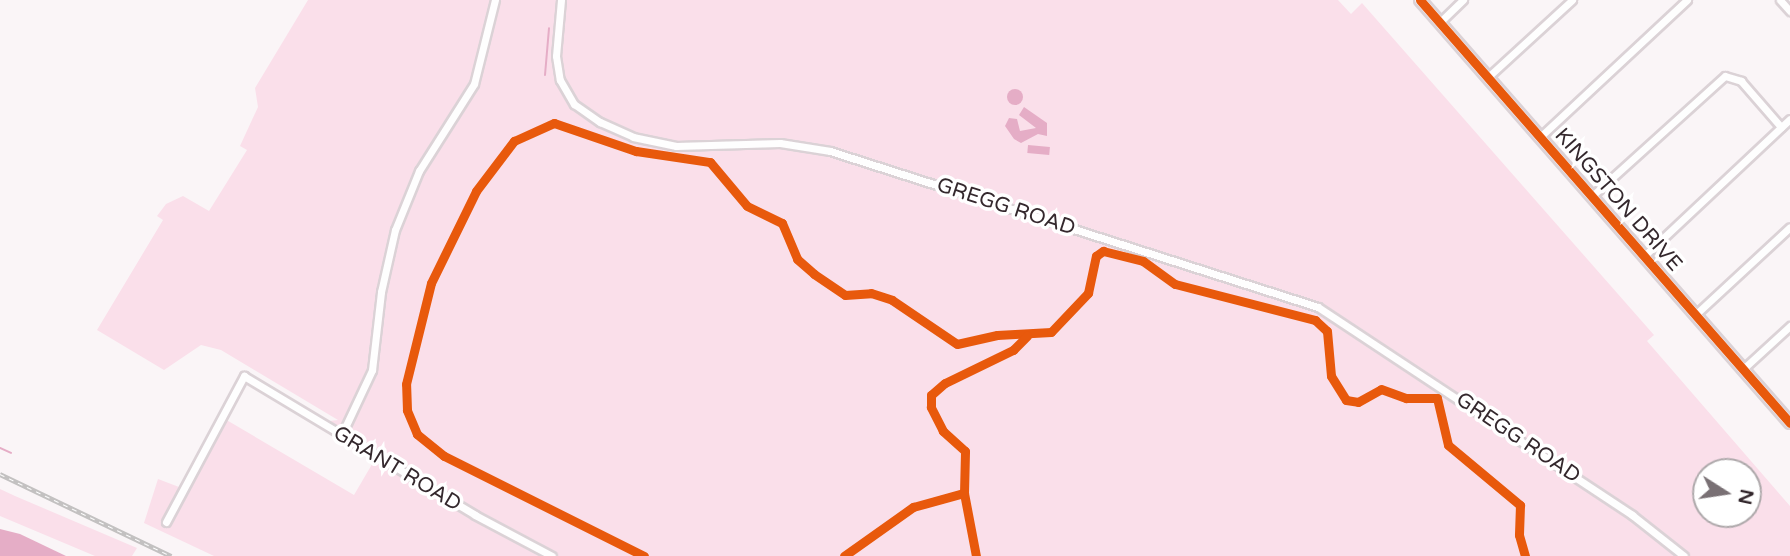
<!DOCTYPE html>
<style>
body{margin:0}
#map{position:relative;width:1790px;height:556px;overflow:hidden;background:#faf5f7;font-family:"Varela Round",sans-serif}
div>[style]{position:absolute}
.green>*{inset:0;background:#fadfea}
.water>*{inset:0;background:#e5adc6;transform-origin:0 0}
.round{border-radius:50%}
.stream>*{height:2px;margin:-1px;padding:0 1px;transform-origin:1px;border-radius:1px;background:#e5adc6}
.roads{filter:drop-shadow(2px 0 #dbd2d6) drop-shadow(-2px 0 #dbd2d6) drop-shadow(0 2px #dbd2d6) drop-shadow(0 -2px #dbd2d6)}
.minor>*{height:7px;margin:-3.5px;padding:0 3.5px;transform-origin:3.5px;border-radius:3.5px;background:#fefefe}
.primary>*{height:10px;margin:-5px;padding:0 5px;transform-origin:5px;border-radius:5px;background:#f8f2f5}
.rail>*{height:4.5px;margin-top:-2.25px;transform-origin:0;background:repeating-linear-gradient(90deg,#fff 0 5px,#c3c1c1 0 10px);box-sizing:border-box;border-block:2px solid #c3c1c1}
.cycleway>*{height:9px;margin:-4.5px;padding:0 4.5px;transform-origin:4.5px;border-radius:4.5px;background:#e8590c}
span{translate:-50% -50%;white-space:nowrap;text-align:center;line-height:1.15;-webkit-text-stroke:7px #fff;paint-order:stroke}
.street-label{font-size:21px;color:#34282d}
.north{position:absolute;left:1692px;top:458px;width:70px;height:70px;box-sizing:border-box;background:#fff;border:2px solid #aea9ab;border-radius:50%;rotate:102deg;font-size:19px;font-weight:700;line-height:28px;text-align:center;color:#34282d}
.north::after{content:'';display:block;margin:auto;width:24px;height:32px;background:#797074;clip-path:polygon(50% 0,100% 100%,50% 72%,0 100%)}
</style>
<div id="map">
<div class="green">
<div style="clip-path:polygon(evenodd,308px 0,1338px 0,1351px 14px,1362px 3px,1654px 335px,1647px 341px,1790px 506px,1790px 556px,214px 556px,144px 523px,158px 479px,179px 487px,218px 415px,354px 495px,378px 454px,329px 421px,338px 420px,221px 350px,201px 345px,164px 370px,97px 330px,163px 220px,157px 216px,166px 204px,183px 196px,209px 211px,247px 150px,240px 146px,258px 107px,255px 88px,308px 0,1706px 472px,1748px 472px,1748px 514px,1706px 514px,1706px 472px)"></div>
<div style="clip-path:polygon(0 489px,15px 496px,137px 548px,132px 556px,95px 556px,0 516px)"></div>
</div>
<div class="water">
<div class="round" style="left:1007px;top:89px;width:16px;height:16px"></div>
<div style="clip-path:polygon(1024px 107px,1047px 123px,1047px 136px,1038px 134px,1021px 143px,1014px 139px,1005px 126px,1009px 118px,1017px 119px,1020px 131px,1036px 128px,1019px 115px)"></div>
<div style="left:1028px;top:145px;width:22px;height:8px;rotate:5deg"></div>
<div style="clip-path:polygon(0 529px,20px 534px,66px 556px,0 556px)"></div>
</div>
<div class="stream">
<div style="left:545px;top:75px;width:47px;rotate:-85.1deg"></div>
<div style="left:0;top:448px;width:12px;rotate:24deg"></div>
</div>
<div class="roads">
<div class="minor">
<div style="left:561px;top:0;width:56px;rotate:95.1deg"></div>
<div style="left:556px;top:56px;width:24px;rotate:81deg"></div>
<div style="left:560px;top:80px;width:28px;rotate:60deg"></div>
<div style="left:574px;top:104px;width:32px;rotate:35deg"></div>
<div style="left:600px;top:122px;width:36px;rotate:24deg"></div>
<div style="left:633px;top:137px;width:44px;rotate:11.8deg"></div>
<div style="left:676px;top:146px;width:104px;rotate:-1.7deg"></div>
<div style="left:780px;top:143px;width:51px;rotate:9.1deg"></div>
<div style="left:830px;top:151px;width:512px;rotate:17.73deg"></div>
<div style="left:1318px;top:307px;width:377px;rotate:33.5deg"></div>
<div style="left:1632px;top:515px;width:66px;rotate:38.3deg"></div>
<div style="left:1780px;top:0;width:15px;rotate:48deg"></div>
<div style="left:1440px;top:22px;width:32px;rotate:-44deg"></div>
<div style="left:1488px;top:77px;width:114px;rotate:-42.5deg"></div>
<div style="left:1540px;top:137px;width:201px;rotate:-43deg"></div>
<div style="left:1592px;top:196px;width:179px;rotate:-42.1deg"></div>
<div style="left:1725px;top:76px;width:17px;rotate:17deg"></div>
<div style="left:1741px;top:81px;width:61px;rotate:49deg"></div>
<div style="left:1644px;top:256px;width:200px;rotate:-43.2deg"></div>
<div style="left:1695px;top:315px;width:129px;rotate:-42.8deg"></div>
<div style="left:1743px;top:369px;width:64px;rotate:-42.5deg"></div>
<div style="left:341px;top:436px;width:73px;rotate:-64.8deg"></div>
<div style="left:372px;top:370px;width:79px;rotate:-83.4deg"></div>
<div style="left:381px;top:292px;width:64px;rotate:-77.3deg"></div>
<div style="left:395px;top:230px;width:64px;rotate:-67.9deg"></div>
<div style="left:419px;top:171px;width:103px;rotate:-57.7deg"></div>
<div style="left:474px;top:84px;width:87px;rotate:-76deg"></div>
<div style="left:166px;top:522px;width:166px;rotate:-61.9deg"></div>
<div style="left:244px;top:376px;width:270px;rotate:31deg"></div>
<div style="left:475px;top:515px;width:87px;rotate:28deg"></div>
</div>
<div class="primary">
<div style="left:1420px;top:0;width:562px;rotate:48.82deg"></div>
</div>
</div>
<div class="rail">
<div style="left:0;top:474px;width:190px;rotate:25.6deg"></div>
</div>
<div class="cycleway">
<div style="left:1420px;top:0;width:562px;rotate:48.82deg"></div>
<div style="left:644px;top:556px;width:224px;rotate:-153.4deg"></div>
<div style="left:444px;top:456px;width:35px;rotate:-141deg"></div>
<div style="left:417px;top:434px;width:26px;rotate:-113deg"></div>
<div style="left:407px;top:410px;width:26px;rotate:-92deg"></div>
<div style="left:406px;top:384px;width:104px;rotate:-76.1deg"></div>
<div style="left:431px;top:283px;width:102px;rotate:-63.9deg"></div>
<div style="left:476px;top:191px;width:63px;rotate:-52.8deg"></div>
<div style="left:514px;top:141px;width:44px;rotate:-24.2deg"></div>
<div style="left:554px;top:123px;width:87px;rotate:18.9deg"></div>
<div style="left:636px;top:151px;width:75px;rotate:8.5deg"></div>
<div style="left:710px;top:162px;width:57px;rotate:49.9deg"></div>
<div style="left:747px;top:206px;width:39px;rotate:26deg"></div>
<div style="left:782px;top:223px;width:39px;rotate:67deg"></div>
<div style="left:797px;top:259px;width:23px;rotate:41deg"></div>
<div style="left:814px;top:274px;width:37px;rotate:34deg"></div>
<div style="left:845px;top:295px;width:26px;rotate:-4deg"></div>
<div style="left:871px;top:293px;width:22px;rotate:18deg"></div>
<div style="left:892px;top:300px;width:78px;rotate:34.1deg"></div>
<div style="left:957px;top:344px;width:41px;rotate:-12.7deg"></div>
<div style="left:997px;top:335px;width:54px;rotate:-3.2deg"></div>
<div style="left:1051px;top:332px;width:54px;rotate:-46.5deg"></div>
<div style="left:1088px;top:293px;width:38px;rotate:-78deg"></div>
<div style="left:1096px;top:256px;width:9px;rotate:-36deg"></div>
<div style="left:1103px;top:251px;width:41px;rotate:14deg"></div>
<div style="left:1143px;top:261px;width:39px;rotate:36deg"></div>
<div style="left:1175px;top:284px;width:145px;rotate:14.4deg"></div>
<div style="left:1315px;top:320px;width:16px;rotate:43deg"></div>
<div style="left:1327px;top:331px;width:45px;rotate:84.9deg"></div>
<div style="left:1331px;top:376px;width:28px;rotate:58deg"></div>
<div style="left:1346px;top:400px;width:12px;rotate:9deg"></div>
<div style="left:1358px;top:402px;width:26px;rotate:-29deg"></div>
<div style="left:1381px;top:389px;width:27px;rotate:20deg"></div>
<div style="left:1406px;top:398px;width:31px"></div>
<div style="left:1437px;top:398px;width:48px;rotate:76.8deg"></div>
<div style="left:1448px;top:445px;width:94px;rotate:39.8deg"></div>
<div style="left:1520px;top:505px;width:30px;rotate:92deg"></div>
<div style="left:1519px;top:535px;width:22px;rotate:74deg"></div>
<div style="left:844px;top:556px;width:85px;rotate:-35.4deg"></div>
<div style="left:913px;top:507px;width:53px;rotate:-15.4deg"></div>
<div style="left:976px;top:556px;width:64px;rotate:-100.8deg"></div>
<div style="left:964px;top:493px;width:42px;rotate:-88.6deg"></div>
<div style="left:965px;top:451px;width:30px;rotate:-138deg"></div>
<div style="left:943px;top:431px;width:27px;rotate:-117deg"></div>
<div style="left:931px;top:407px;width:12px;rotate:-90deg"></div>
<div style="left:931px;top:395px;width:18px;rotate:-41deg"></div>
<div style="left:945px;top:383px;width:76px;rotate:-25.9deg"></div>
<div style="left:1013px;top:350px;width:20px;rotate:-45deg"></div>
</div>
<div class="street-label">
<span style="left:1618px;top:200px;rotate:49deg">KINGSTON DRIVE</span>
<span style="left:1006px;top:207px;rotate:18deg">GREGG ROAD</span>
<span style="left:1518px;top:438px;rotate:34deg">GREGG ROAD</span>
<span style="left:397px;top:469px;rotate:31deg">GRANT ROAD</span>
</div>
<div class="north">N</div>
</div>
